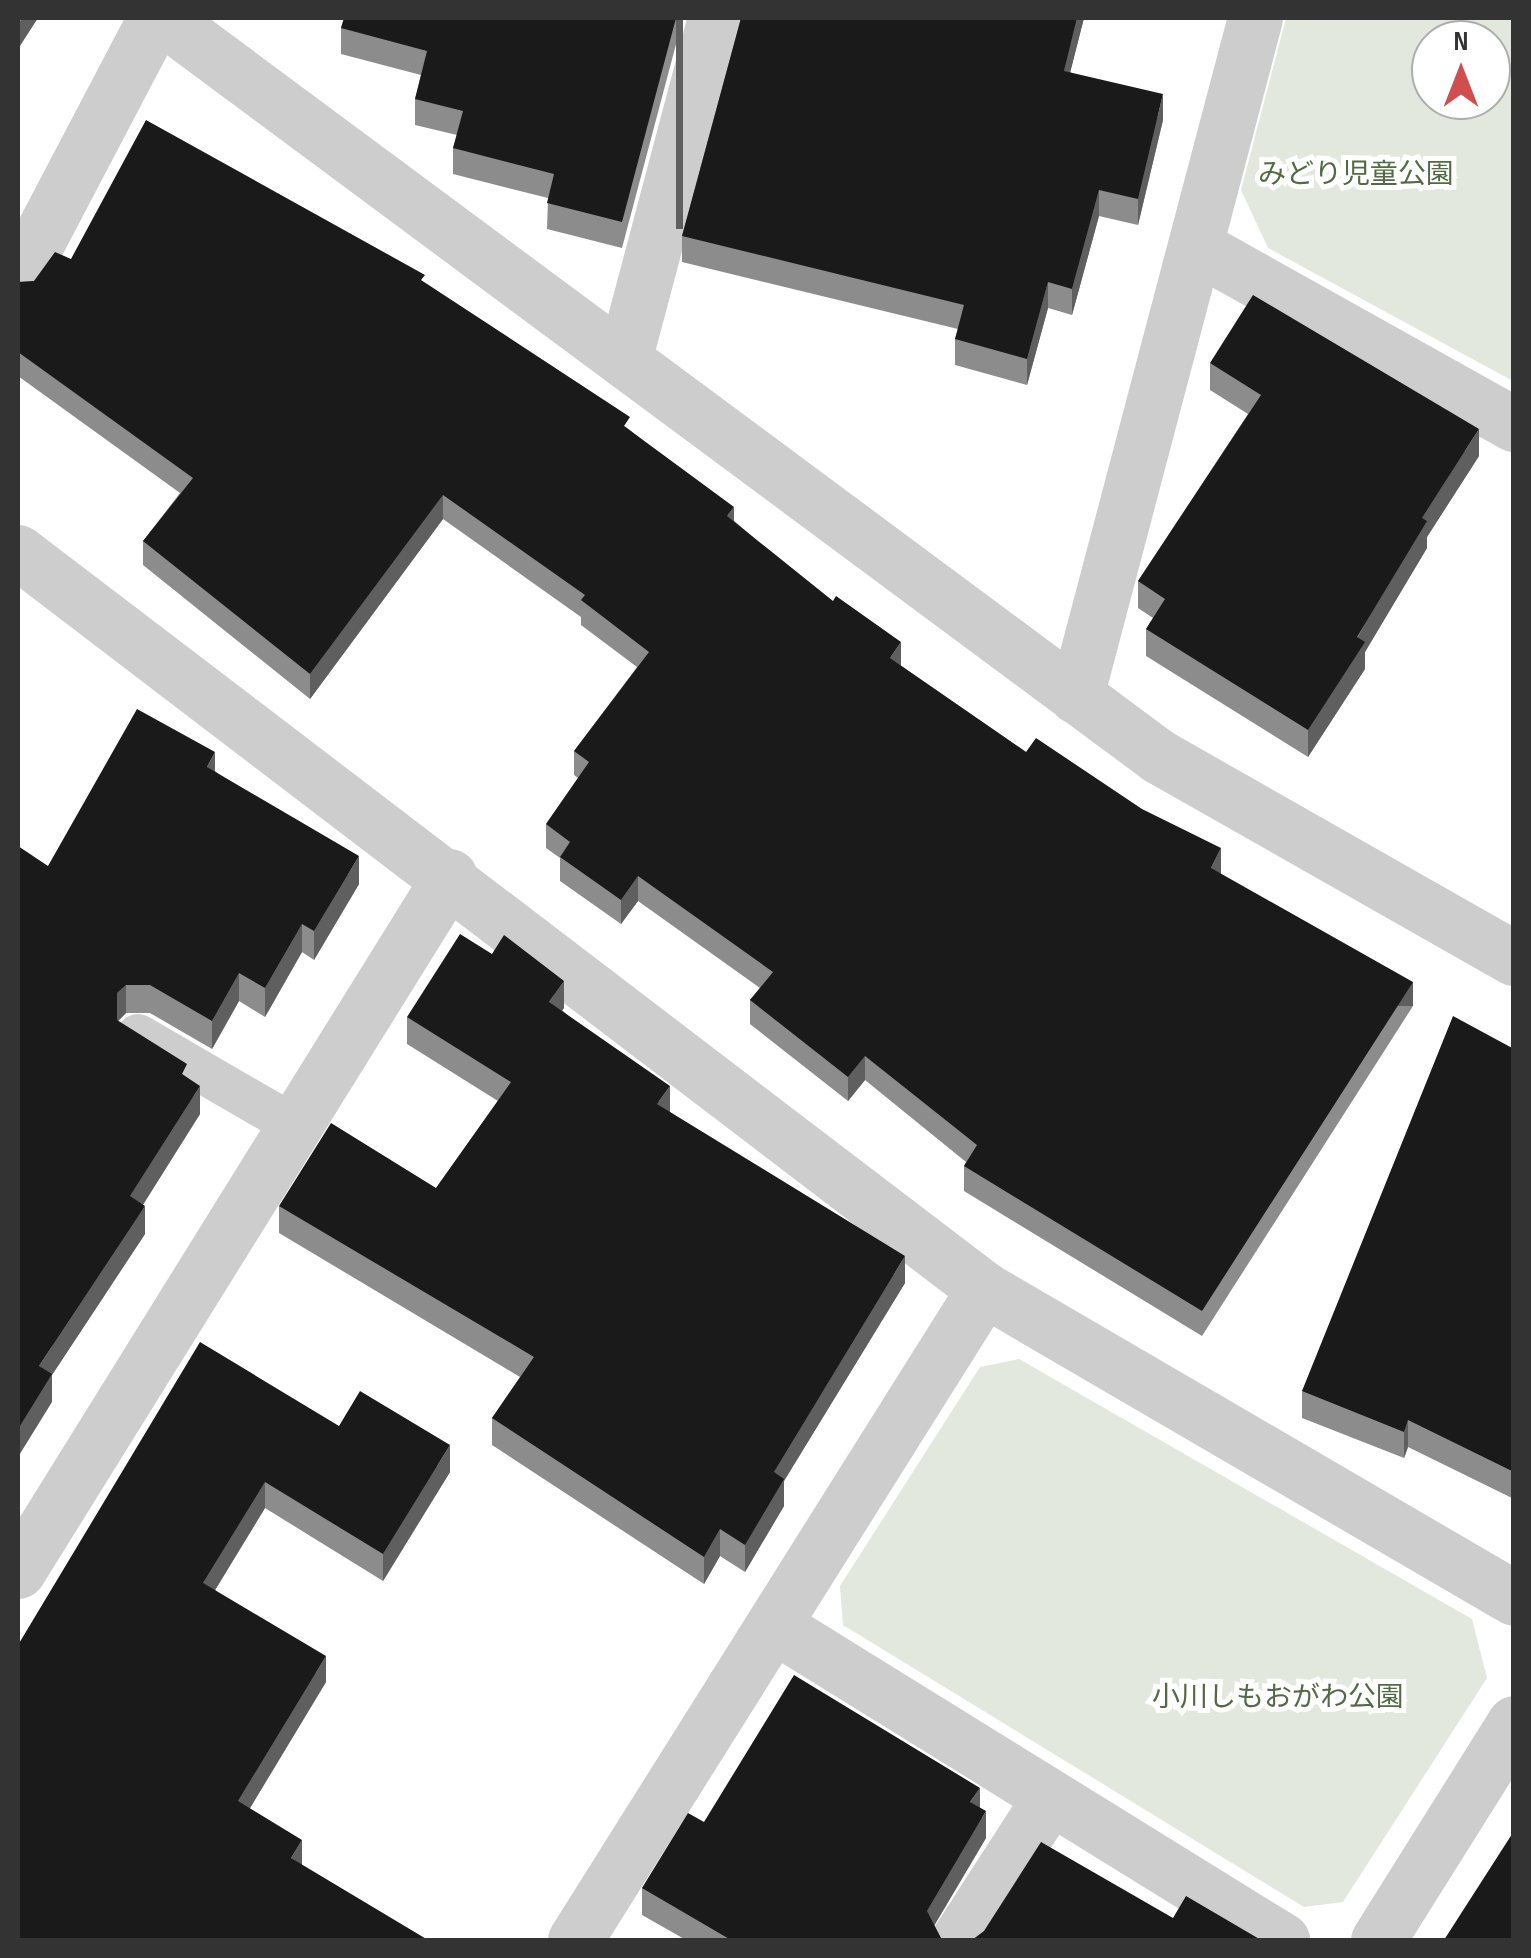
<!DOCTYPE html>
<meta charset="utf-8">
<style>
body{margin:0}
#map{position:relative;width:1531px;height:1958px;overflow:hidden;background:#fff;font-family:"Sofia Sans Condensed","Noto Sans JP",sans-serif}
div>[style]{position:absolute}
.green>*{inset:0;background:#e2e8de}
.service>*{height:42px;margin:-21px;padding:0 21px;transform-origin:21px;border-radius:21px;background:#cdcdcd}
.minor>*{height:55px;margin:-27.5px;padding:0 27.5px;transform-origin:27.5px;border-radius:27.5px;background:#cdcdcd}
.tertiary>*{height:55px;margin:-27.5px;padding:0 27.5px;transform-origin:27.5px;border-radius:27.5px;background:#cdcdcd}
.wall>*{inset:0;background:#8c8c8c}
.shaded-wall>*{inset:0;background:#5f5f5f;transform-origin:0 0}
.building>*{inset:0;background:#1a1a1a}
span{translate:-50% -50%;white-space:nowrap;text-align:center;line-height:1.15;-webkit-text-stroke:10px #fff;paint-order:stroke}
.park-label{font-size:28px;color:#546a45}
.frame{position:absolute;inset:0;border:20px solid #333;pointer-events:none}
.north{position:absolute;left:1411px;top:20px;width:100px;height:100px;box-sizing:border-box;background:#fff;border:2px solid #adadad;border-radius:50%;rotate:0deg;font-size:28px;font-weight:700;line-height:40px;text-align:center;color:#333}
.north::after{content:'';display:block;margin:auto;width:35px;height:45px;background:#d14e4e;clip-path:polygon(50% 0,100% 100%,50% 72%,0 100%)}
</style>
<div id="map">
<div class="green">
<div style="clip-path:polygon(evenodd,1286px 18px,1513px 18px,1513px 381px,1268px 248px,1241px 190px,1286px 18px,1431px 40px,1491px 40px,1491px 100px,1431px 100px,1431px 40px)"></div>
<div style="clip-path:polygon(1019px 1359px,1472px 1619px,1487px 1678px,1343px 1902px,1304px 1907px,843px 1625px,840px 1586px,980px 1367px)"></div>
</div>
<div class="service">
<div style="left:138px;top:1035px;width:181px;rotate:30.1deg"></div>
</div>
<div class="minor">
<div style="left:1195px;top:246px;width:365px;rotate:29.2deg"></div>
<div style="left:18px;top:279px;width:295px;rotate:-62.3deg"></div>
<div style="left:624px;top:360px;width:354px;rotate:-75.1deg"></div>
<div style="left:18px;top:552px;width:1215px;rotate:37.34deg"></div>
<div style="left:984px;top:1289px;width:613px;rotate:30.24deg"></div>
<div style="left:1076px;top:696px;width:701px;rotate:-75.21deg"></div>
<div style="left:18px;top:1571px;width:818px;rotate:-58.14deg"></div>
<div style="left:773px;top:1625px;width:599px;rotate:31.75deg"></div>
<div style="left:575px;top:1940px;width:769px;rotate:-57.86deg"></div>
<div style="left:958px;top:1940px;width:170px;rotate:-57.2deg"></div>
<div style="left:1378px;top:1940px;width:256px;rotate:-57.9deg"></div>
</div>
<div class="tertiary">
<div style="left:163px;top:18px;width:1239px;rotate:36.56deg"></div>
<div style="left:1158px;top:756px;width:409px;rotate:29.6deg"></div>
</div>
<div class="wall">
<div style="clip-path:polygon(344px 18px,683px 18px,622px 248px,547px 229px,548px 198px,453px 174px,453px 148px,457px 135px,415px 125px,415px 99px,421px 75px,341px 54px,341px 28px)"></div>
<div style="clip-path:polygon(741px 18px,1084px 18px,1070px 72px,1163px 120px,1138px 225px,1099px 216px,1072px 315px,1048px 308px,1027px 385px,955px 365px,955px 339px,958px 329px,682px 262px,682px 236px)"></div>
<div style="clip-path:polygon(71px 259px,425px 283px,630px 430px,901px 666px,1026px 752px,1221px 874px,1413px 1006px,1202px 1336px,964px 1191px,964px 1166px,966px 1162px,865px 1080px,848px 1101px,750px 1024px,750px 1000px,760px 988px,638px 901px,621px 924px,560px 881px,560px 858px,546px 848px,546px 824px,578px 778px,574px 775px,574px 751px,637px 667px,581px 625px,581px 617px,443px 519px,310px 699px,143px 565px,143px 541px,180px 493px,18px 376px,18px 282px,34px 281px)"></div>
<div style="clip-path:polygon(1210px 363px,1479px 456px,1427px 537px,1427px 548px,1365px 652px,1365px 669px,1308px 757px,1146px 656px,1146px 629px,1153px 618px,1138px 608px,1138px 581px,1248px 414px,1210px 390px)"></div>
<div style="clip-path:polygon(215px 771px,359px 884px,314px 960px,302px 952px,265px 1017px,239px 1001px,212px 1049px,150px 1013px,126px 1013px,118px 1021px,187px 1078px,200px 1114px,143px 1205px,145px 1234px,52px 1375px,52px 1402px,48px 866px)"></div>
<div style="clip-path:polygon(564px 1008px,562px 1010px,670px 1112px,905px 1283px,784px 1481px,784px 1506px,745px 1572px,720px 1556px,704px 1584px,492px 1445px,492px 1418px,520px 1377px,279px 1233px,279px 1206px,436px 1188px,498px 1101px,407px 1044px,407px 1017px)"></div>
<div style="clip-path:polygon(1514px 1049px,1514px 1499px,1408px 1447px,1404px 1458px,1302px 1418px,1302px 1391px)"></div>
<div style="clip-path:polygon(339px 1426px,450px 1472px,383px 1581px,265px 1508px,215px 1590px,326px 1682px,250px 1808px,18px 1940px,18px 1645px)"></div>
<div style="clip-path:polygon(980px 1808px,986px 1838px,934px 1925px,942px 1940px,953px 1940px,686px 1940px,642px 1915px,642px 1888px,704px 1822px)"></div>
</div>
<div class="shaded-wall">
<div style="clip-path:polygon(22px 18px,38px 18px,18px 49px,18px 24px)"></div>
<div style="left:676px;top:18px;width:7px;height:211px"></div>
<div style="clip-path:polygon(1077px 18px,1084px 18px,1064px 97px,1064px 71px)"></div>
<div style="clip-path:polygon(1163px 94px,1163px 120px,1138px 225px,1138px 199px)"></div>
<div style="clip-path:polygon(1099px 190px,1099px 216px,1072px 315px,1072px 289px)"></div>
<div style="clip-path:polygon(1048px 282px,1048px 308px,1027px 385px,1027px 359px)"></div>
<div style="clip-path:polygon(1479px 429px,1479px 456px,1427px 537px,1427px 548px,1365px 652px,1365px 669px,1308px 757px,1308px 730px,1422px 518px)"></div>
<div style="clip-path:polygon(443px 495px,443px 519px,310px 699px,310px 674px)"></div>
<div style="clip-path:polygon(734px 507px,734px 531px,727px 516px)"></div>
<div style="clip-path:polygon(901px 642px,901px 666px,890px 658px)"></div>
<div style="clip-path:polygon(215px 752px,215px 780px,207px 767px)"></div>
<div style="clip-path:polygon(1221px 848px,1221px 873px,1211px 893px,1211px 868px)"></div>
<div style="clip-path:polygon(359px 856px,359px 884px,314px 960px,314px 931px)"></div>
<div style="clip-path:polygon(638px 876px,638px 901px,621px 924px,621px 900px)"></div>
<div style="clip-path:polygon(302px 924px,302px 952px,265px 1017px,265px 988px)"></div>
<div style="clip-path:polygon(239px 973px,239px 1001px,212px 1049px,212px 1021px)"></div>
<div style="clip-path:polygon(564px 981px,564px 1008px,549px 1029px,549px 1002px)"></div>
<div style="left:1413px;top:982px;width:24px;height:391px;rotate:90deg"></div>
<div style="clip-path:polygon(126px 985px,126px 1013px,117px 1022px,117px 993px)"></div>
<div style="clip-path:polygon(865px 1056px,865px 1080px,848px 1101px,848px 1077px)"></div>
<div style="clip-path:polygon(200px 1086px,200px 1114px,130px 1225px,130px 1196px)"></div>
<div style="clip-path:polygon(670px 1086px,670px 1113px,657px 1104px)"></div>
<div style="clip-path:polygon(145px 1206px,145px 1234px,52px 1375px,52px 1402px,18px 1457px,18px 1429px,39px 1366px)"></div>
<div style="clip-path:polygon(905px 1256px,905px 1283px,784px 1481px,784px 1506px,745px 1572px,745px 1545px,774px 1472px)"></div>
<div style="clip-path:polygon(1408px 1420px,1408px 1447px,1404px 1458px,1404px 1432px)"></div>
<div style="clip-path:polygon(450px 1445px,450px 1472px,383px 1581px,383px 1554px)"></div>
<div style="clip-path:polygon(265px 1482px,265px 1508px,203px 1610px,203px 1583px)"></div>
<div style="clip-path:polygon(720px 1529px,720px 1556px,704px 1584px,704px 1557px)"></div>
<div style="clip-path:polygon(326px 1656px,326px 1682px,238px 1828px,238px 1801px)"></div>
<div style="clip-path:polygon(980px 1788px,980px 1815px,970px 1802px)"></div>
<div style="clip-path:polygon(986px 1811px,986px 1838px,927px 1938px,927px 1911px)"></div>
<div style="clip-path:polygon(302px 1840px,302px 1867px,291px 1858px)"></div>
</div>
<div class="building">
<div style="clip-path:polygon(344px 18px,676px 18px,622px 222px,547px 203px,554px 174px,453px 148px,463px 111px,415px 99px,427px 51px,341px 28px)"></div>
<div style="clip-path:polygon(741px 18px,1077px 18px,1064px 71px,1163px 94px,1138px 199px,1099px 190px,1072px 289px,1048px 282px,1027px 359px,955px 339px,964px 305px,682px 236px)"></div>
<div style="clip-path:polygon(146px 120px,425px 275px,421px 280px,630px 417px,624px 426px,734px 507px,727px 516px,833px 601px,836px 596px,901px 642px,890px 658px,1026px 752px,1036px 738px,1142px 809px,1221px 848px,1211px 868px,1413px 982px,1202px 1311px,964px 1166px,977px 1145px,865px 1056px,848px 1077px,750px 1000px,773px 972px,638px 876px,621px 900px,560px 857px,570px 842px,546px 824px,589px 762px,574px 751px,649px 652px,581px 600px,585px 595px,443px 495px,310px 674px,143px 541px,193px 478px,18px 352px,18px 282px,34px 281px,55px 252px,71px 259px)"></div>
<div style="clip-path:polygon(1253px 295px,1479px 429px,1422px 518px,1427px 521px,1357px 637px,1365px 642px,1308px 730px,1146px 629px,1165px 599px,1138px 581px,1261px 395px,1210px 363px)"></div>
<div style="clip-path:polygon(137px 709px,215px 752px,207px 767px,359px 856px,314px 931px,302px 924px,265px 988px,239px 973px,212px 1021px,150px 985px,126px 985px,117px 993px,117px 1020px,187px 1064px,182px 1074px,200px 1086px,130px 1196px,145px 1206px,39px 1366px,52px 1374px,18px 1429px,18px 846px,48px 866px)"></div>
<div style="clip-path:polygon(460px 934px,492px 954px,504px 935px,564px 981px,549px 1002px,670px 1086px,657px 1104px,905px 1256px,774px 1472px,784px 1479px,745px 1545px,720px 1529px,704px 1557px,492px 1418px,534px 1357px,279px 1206px,331px 1123px,436px 1188px,511px 1082px,407px 1017px)"></div>
<div style="clip-path:polygon(1453px 1016px,1514px 1049px,1514px 1472px,1408px 1420px,1404px 1432px,1302px 1391px)"></div>
<div style="clip-path:polygon(200px 1342px,339px 1426px,360px 1391px,450px 1445px,383px 1554px,265px 1482px,203px 1583px,326px 1656px,238px 1801px,302px 1840px,291px 1858px,428px 1940px,18px 1940px,18px 1645px)"></div>
<div style="clip-path:polygon(794px 1675px,980px 1788px,970px 1802px,986px 1811px,927px 1911px,942px 1940px,953px 1940px,731px 1940px,642px 1888px,688px 1813px,704px 1822px)"></div>
<div style="clip-path:polygon(1514px 1831px,1514px 1940px,1444px 1940px)"></div>
<div style="clip-path:polygon(1041px 1842px,1173px 1918px,1186px 1896px,1261px 1940px,972px 1940px,984px 1931px)"></div>
</div>
<div class="park-label">
<span style="left:1356px;top:175px">みどり児童公園</span>
<span style="left:1278px;top:1698px">小川しもおがわ公園</span>
</div>
<div class="frame"></div>
<div class="north">N</div>
</div>
